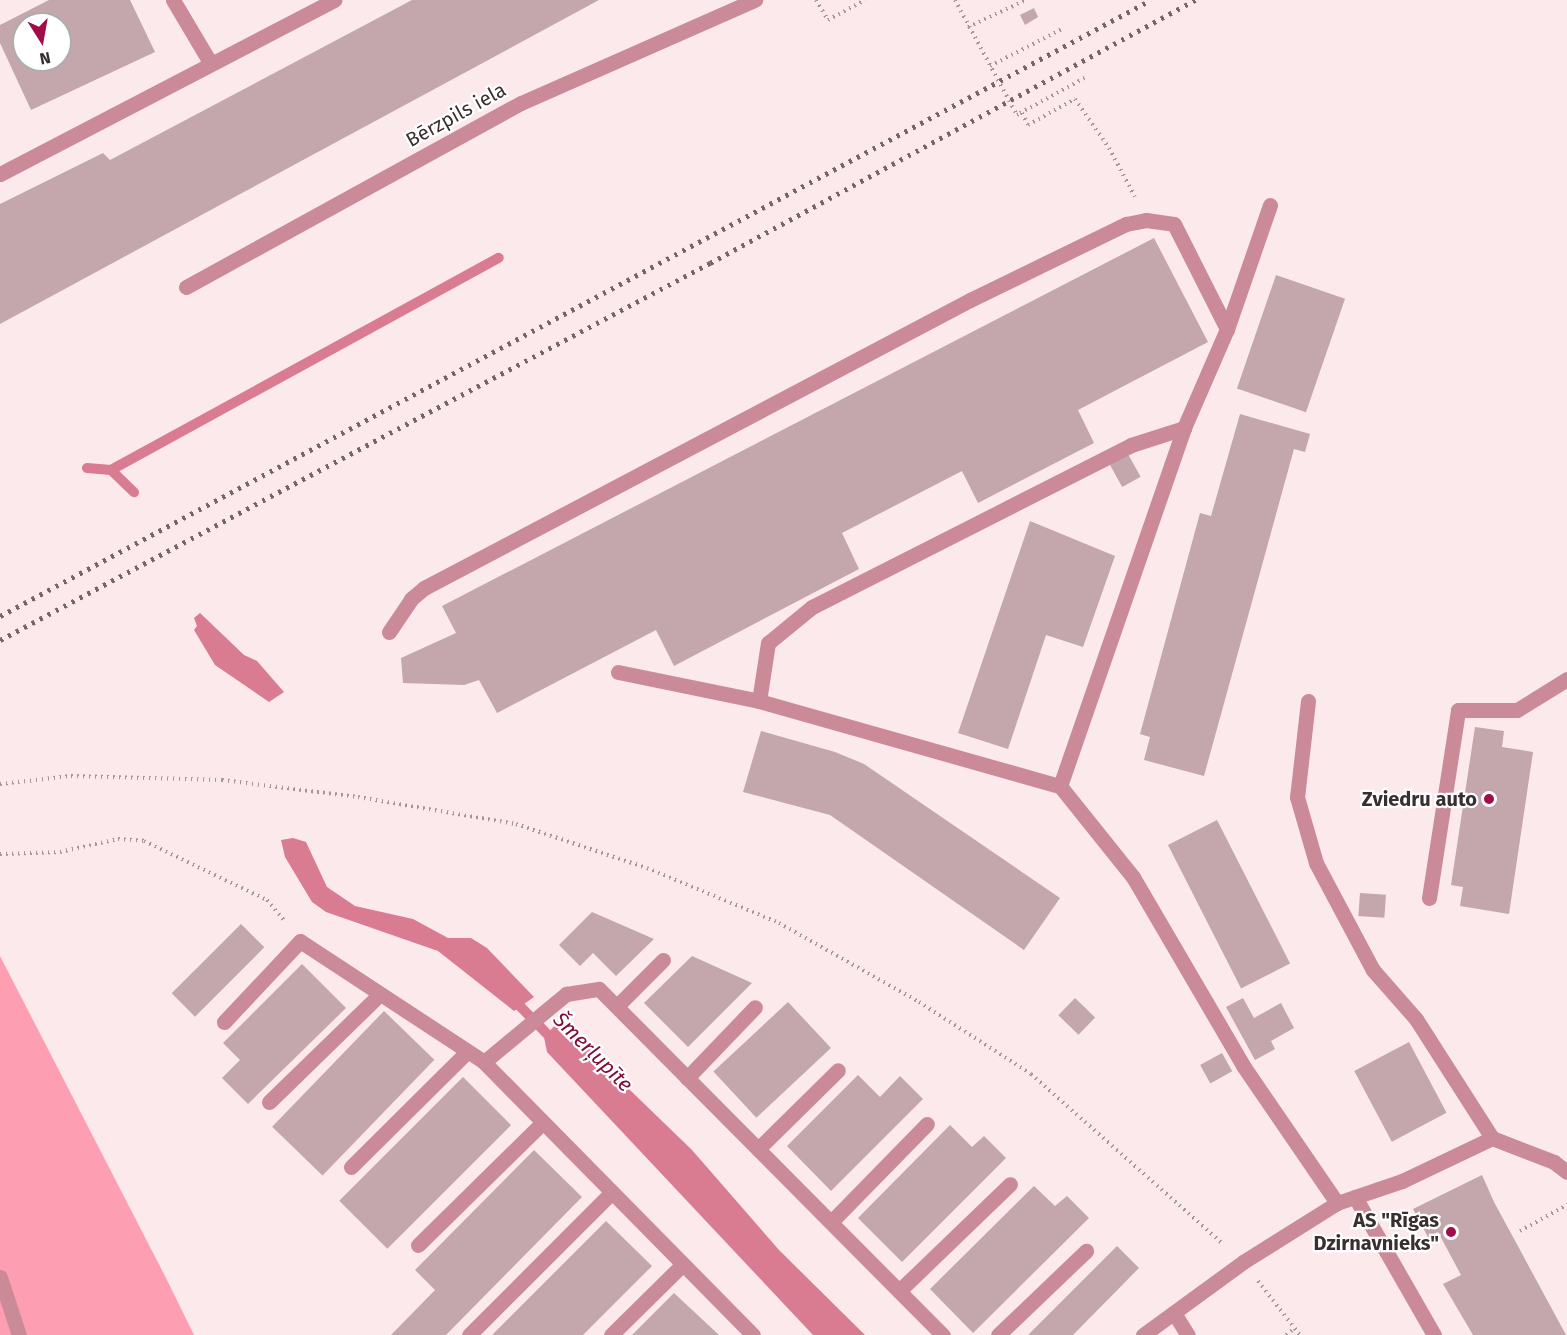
<!DOCTYPE html>
<meta charset="utf-8">
<style>
body{margin:0}
#map{position:relative;width:1567px;height:1335px;overflow:hidden;background:#fbe9ec;font-family:"Fira Sans",sans-serif}
div>[style]{position:absolute}
.forest>*{inset:0;background:#fe9eb2}
.water>*{inset:0;background:#d97c91}
.stream>*{height:10px;margin:-5px;padding:0 5px;transform-origin:5px;border-radius:5px;background:#d97c91}
.building>*{inset:0;background:#c3a7ac;transform-origin:0 0}
.path>*{height:4px;margin-top:-2px;transform-origin:0;background:repeating-linear-gradient(90deg,#a49598 0 1.5px,transparent 0 6px)}
.minor>*{height:15px;margin:-7.5px;padding:0 7.5px;transform-origin:7.5px;border-radius:7.5px;background:#ca8a97}
.rail>*{height:4.5px;margin-top:-2.25px;transform-origin:0;background:repeating-linear-gradient(90deg,#736668 0 3px,transparent 0 9px)}
.dots>*{width:16px;height:16px;translate:-50% -50%;box-sizing:border-box;border:3px solid #fff;border-radius:50%}
span{translate:-50% -50%;white-space:nowrap;text-align:center;line-height:1.15;-webkit-text-stroke:4.5px #fff;paint-order:stroke}
.street-label{font-size:20px;color:#392e30}
.poi-label{font-size:20px;color:#392e30;font-weight:700}
.right{translate:-100% -50%;text-align:right}
.water-label{font-size:21px;color:#7f0c38;font-style:italic}
.north{position:absolute;left:12px;top:12px;width:60px;height:60px;box-sizing:border-box;background:#fff;border:2px solid #b0abac;border-radius:50%;rotate:169deg;font-size:16px;font-weight:700;line-height:24px;text-align:center;color:#392e30}
.north::after{content:'';display:block;margin:auto;width:21px;height:27px;background:#a30b49;clip-path:polygon(50% 0,100% 100%,50% 72%,0 100%)}
</style>
<div id="map">
<div class="forest">
<div style="clip-path:polygon(0 956px,166px 1278px,194px 1335px,0 1335px)"></div>
</div>
<div class="water">
<div style="clip-path:polygon(200px 613px,244px 655px,257px 661px,284px 692px,269px 702px,215px 665px,194px 630px,197px 626px,194px 618px)"></div>
<div style="clip-path:polygon(293px 838px,306px 842px,327px 887px,355px 906px,413px 919px,448px 938px,471px 938px,487px 948px,534px 997px,514px 1011px,438px 951px,326px 912px,312px 902px,285px 857px,281px 840px)"></div>
<div style="clip-path:polygon(558px 1022px,584px 1041px,601px 1062px,692px 1150px,779px 1250px,865px 1335px,813px 1335px,547px 1052px,544px 1037px)"></div>
</div>
<div class="stream">
<div style="left:87px;top:468px;width:24px;rotate:5deg"></div>
<div style="left:111px;top:470px;width:32px;rotate:44deg"></div>
<div style="left:111px;top:470px;width:442px;rotate:-28.7deg"></div>
<div style="left:513px;top:999px;width:59px;rotate:45.7deg"></div>
</div>
<div class="building">
<div style="clip-path:polygon(evenodd,49px 0,130px 0,155px 52px,31px 110px,0 43px,0 25px,49px 0,24px 24px,60px 24px,60px 60px,24px 60px,24px 24px)"></div>
<div style="clip-path:polygon(412px 0,599px 0,0 324px,0 204px,103px 153px,110px 160px)"></div>
<div style="clip-path:polygon(1034px 8px,1038px 17px,1025px 25px,1020px 15px)"></div>
<div style="clip-path:polygon(1154px 238px,1208px 342px,1078px 410px,1094px 443px,978px 503px,962px 471px,842px 533px,859px 569px,674px 666px,656px 630px,497px 713px,479px 680px,464px 685px,403px 683px,401px 658px,456px 633px,442px 606px)"></div>
<div style="left:1276px;top:275px;width:73px;height:120px;rotate:19deg"></div>
<div style="clip-path:polygon(1240px 414px,1310px 434px,1305px 452px,1294px 449px,1204px 776px,1144px 760px,1150px 737px,1140px 734px,1200px 513px,1211px 516px)"></div>
<div style="left:1128px;top:454px;width:26px;height:21px;rotate:61deg"></div>
<div style="clip-path:polygon(1030px 521px,1115px 556px,1083px 647px,1046px 635px,1008px 749px,958px 733px)"></div>
<div style="clip-path:polygon(1475px 727px,1504px 731px,1502px 747px,1533px 752px,1509px 914px,1460px 906px,1463px 887px,1451px 885px)"></div>
<div style="clip-path:polygon(761px 731px,835px 752px,864px 764px,1060px 898px,1024px 950px,830px 815px,743px 792px)"></div>
<div style="left:1217px;top:820px;width:161px;height:55px;rotate:63deg"></div>
<div style="left:1360px;top:893px;width:26px;height:23px;rotate:4deg"></div>
<div style="clip-path:polygon(592px 912px,654px 939px,616px 976px,593px 953px,580px 966px,559px 945px)"></div>
<div style="left:241px;top:924px;width:33px;height:98px;rotate:45deg"></div>
<div style="clip-path:polygon(692px 956px,752px 983px,688px 1047px,644px 1003px)"></div>
<div style="clip-path:polygon(302px 964px,346px 1008px,248px 1104px,222px 1078px,240px 1060px,223px 1043px)"></div>
<div style="left:1075px;top:998px;width:28px;height:24px;rotate:44deg"></div>
<div style="clip-path:polygon(1243px 998px,1254px 1018px,1281px 1003px,1294px 1028px,1271px 1041px,1275px 1049px,1255px 1060px,1226px 1007px)"></div>
<div style="left:788px;top:1002px;width:63px;height:102px;rotate:47deg"></div>
<div style="left:384px;top:1011px;width:70px;height:161px;rotate:44deg"></div>
<div style="left:1409px;top:1042px;width:80px;height:62px;rotate:62deg"></div>
<div style="left:1222px;top:1053px;width:21px;height:25px;rotate:61deg"></div>
<div style="clip-path:polygon(858px 1075px,880px 1097px,900px 1076px,923px 1099px,831px 1191px,787px 1146px)"></div>
<div style="left:463px;top:1077px;width:68px;height:175px;rotate:45deg"></div>
<div style="clip-path:polygon(950px 1125px,972px 1147px,984px 1136px,1006px 1158px,902px 1262px,858px 1218px)"></div>
<div style="clip-path:polygon(534px 1150px,582px 1197px,446px 1335px,391px 1335px,435px 1290px,415px 1270px)"></div>
<div style="clip-path:polygon(1482px 1175px,1494px 1202px,1566px 1335px,1473px 1335px,1443px 1284px,1461px 1275px,1438px 1232px,1428px 1237px,1413px 1209px)"></div>
<div style="clip-path:polygon(1034px 1186px,1055px 1206px,1067px 1196px,1089px 1218px,973px 1333px,930px 1289px)"></div>
<div style="clip-path:polygon(606px 1221px,652px 1266px,583px 1335px,492px 1335px)"></div>
<div style="clip-path:polygon(1117px 1246px,1139px 1268px,1073px 1335px,1028px 1335px)"></div>
<div style="clip-path:polygon(674px 1293px,719px 1335px,632px 1335px)"></div>
</div>
<div class="path">
<div style="left:816px;top:0;width:23px;rotate:59deg"></div>
<div style="left:828px;top:20px;width:42px;rotate:-28.4deg"></div>
<div style="left:955px;top:0;width:131px;rotate:61.7deg"></div>
<div style="left:968px;top:27px;width:64px;rotate:-25deg"></div>
<div style="left:990px;top:66px;width:81px;rotate:-27.2deg"></div>
<div style="left:1020px;top:113px;width:77px;rotate:-28.6deg"></div>
<div style="left:1017px;top:115px;width:5px;rotate:-22deg"></div>
<div style="left:1022px;top:113px;width:13px;rotate:63deg"></div>
<div style="left:1028px;top:125px;width:54px;rotate:-29deg"></div>
<div style="left:1075px;top:99px;width:60px;rotate:55.2deg"></div>
<div style="left:1109px;top:148px;width:55px;rotate:62deg"></div>
<div style="left:0;top:784px;width:71px;rotate:-6.4deg"></div>
<div style="left:71px;top:776px;width:151px;rotate:1.5deg"></div>
<div style="left:222px;top:780px;width:137px;rotate:7.1deg"></div>
<div style="left:358px;top:797px;width:160px;rotate:9.7deg"></div>
<div style="left:516px;top:824px;width:138px;rotate:18.6deg"></div>
<div style="left:647px;top:868px;width:143px;rotate:22.6deg"></div>
<div style="left:779px;top:923px;width:161px;rotate:29.4deg"></div>
<div style="left:919px;top:1002px;width:133px;rotate:32.7deg"></div>
<div style="left:1031px;top:1074px;width:258px;rotate:41.5deg"></div>
<div style="left:0;top:854px;width:60px;rotate:-1.9deg"></div>
<div style="left:60px;top:852px;width:59px;rotate:-12.6deg"></div>
<div style="left:118px;top:839px;width:26px;rotate:4deg"></div>
<div style="left:144px;top:841px;width:136px;rotate:25.6deg"></div>
<div style="left:267px;top:900px;width:30px;rotate:50deg"></div>
<div style="left:1520px;top:1231px;width:54px;rotate:-29deg"></div>
<div style="left:1258px;top:1281px;width:68px;rotate:52.1deg"></div>
<div style="left:1286px;top:1335px;width:11px;rotate:-38deg"></div>
</div>
<div class="minor">
<div style="left:173px;top:0;width:74px;rotate:59.3deg"></div>
<div style="left:0;top:174px;width:377px;rotate:-27.5deg"></div>
<div style="left:1270px;top:205px;width:131px;rotate:109.1deg"></div>
<div style="left:1227px;top:329px;width:108px;rotate:113.5deg"></div>
<div style="left:1184px;top:428px;width:379px;rotate:109.1deg"></div>
<div style="left:1060px;top:786px;width:117px;rotate:51.3deg"></div>
<div style="left:1133px;top:877px;width:220px;rotate:59.7deg"></div>
<div style="left:1244px;top:1067px;width:165px;rotate:55.6deg"></div>
<div style="left:186px;top:287px;width:382px;rotate:-28.8deg"></div>
<div style="left:521px;top:103px;width:256px;rotate:-23.8deg"></div>
<div style="left:389px;top:632px;width:40px;rotate:-56deg"></div>
<div style="left:411px;top:599px;width:17px;rotate:-40deg"></div>
<div style="left:424px;top:588px;width:617px;rotate:-27.81deg"></div>
<div style="left:970px;top:300px;width:174px;rotate:-26deg"></div>
<div style="left:1126px;top:224px;width:20px;rotate:-11deg"></div>
<div style="left:1146px;top:220px;width:28px;rotate:8deg"></div>
<div style="left:1174px;top:224px;width:118px;rotate:63.2deg"></div>
<div style="left:618px;top:672px;width:144px;rotate:11.6deg"></div>
<div style="left:759px;top:701px;width:313px;rotate:15.8deg"></div>
<div style="left:759px;top:701px;width:59px;rotate:-81.2deg"></div>
<div style="left:768px;top:643px;width:57px;rotate:-39.3deg"></div>
<div style="left:812px;top:607px;width:358px;rotate:-26.9deg"></div>
<div style="left:1131px;top:445px;width:56px;rotate:-17.8deg"></div>
<div style="left:1308px;top:701px;width:97px;rotate:96.5deg"></div>
<div style="left:1297px;top:797px;width:69px;rotate:73.9deg"></div>
<div style="left:1316px;top:863px;width:121px;rotate:62deg"></div>
<div style="left:1373px;top:970px;width:65px;rotate:48.7deg"></div>
<div style="left:1416px;top:1019px;width:141px;rotate:57.4deg"></div>
<div style="left:1429px;top:898px;width:190px;rotate:-81.2deg"></div>
<div style="left:1458px;top:710px;width:59px"></div>
<div style="left:1517px;top:710px;width:59px;rotate:-31.8deg"></div>
<div style="left:617px;top:1006px;width:65px;rotate:-45deg"></div>
<div style="left:224px;top:1022px;width:111px;rotate:-46.8deg"></div>
<div style="left:300px;top:941px;width:220px;rotate:33.3deg"></div>
<div style="left:687px;top:1078px;width:98px;rotate:-46.2deg"></div>
<div style="left:269px;top:1102px;width:155px;rotate:-44.2deg"></div>
<div style="left:758px;top:1149px;width:112px;rotate:-44.6deg"></div>
<div style="left:351px;top:1167px;width:163px;rotate:-44.8deg"></div>
<div style="left:1355px;top:1197px;width:159px;rotate:60.2deg"></div>
<div style="left:831px;top:1222px;width:137px;rotate:-45.6deg"></div>
<div style="left:418px;top:1245px;width:175px;rotate:-44.5deg"></div>
<div style="left:0;top:1277px;width:61px;rotate:71.9deg"></div>
<div style="left:899px;top:1291px;width:154px;rotate:-43.9deg"></div>
<div style="left:1174px;top:1313px;width:26px;rotate:58deg"></div>
<div style="left:469px;top:1335px;width:202px;rotate:-45deg"></div>
<div style="left:611px;top:1335px;width:101px;rotate:-44.6deg"></div>
<div style="left:753px;top:1335px;width:383px;rotate:-134.6deg"></div>
<div style="left:484px;top:1062px;width:107px;rotate:-39.7deg"></div>
<div style="left:566px;top:994px;width:33px;rotate:-9deg"></div>
<div style="left:599px;top:989px;width:488px;rotate:45.2deg"></div>
<div style="left:998px;top:1335px;width:122px;rotate:-43.7deg"></div>
<div style="left:1143px;top:1335px;width:124px;rotate:-36.1deg"></div>
<div style="left:1243px;top:1262px;width:111px;rotate:-32.1deg"></div>
<div style="left:1337px;top:1203px;width:69px;rotate:-18.7deg"></div>
<div style="left:1402px;top:1181px;width:100px;rotate:-25.5deg"></div>
<div style="left:1492px;top:1138px;width:66px;rotate:21.2deg"></div>
<div style="left:1554px;top:1162px;width:16px;rotate:38deg"></div>
</div>
<div class="rail">
<div style="left:0;top:616px;width:1305px;rotate:-28.16deg"></div>
<div style="left:0;top:640px;width:804px;rotate:-27.97deg"></div>
<div style="left:710px;top:263px;width:552px;rotate:-28.47deg"></div>
</div>
<div class="dots">
<div style="left:1489px;top:799px;background:#a30b49"></div>
<div style="left:1451px;top:1232px;background:#a30b49"></div>
</div>
<div class="street-label">
<span style="left:456px;top:115px;rotate:-29deg">Bērzpils iela</span>
</div>
<div class="poi-label">
<span class="right" style="left:1477px;top:799px">Zviedru auto</span>
<span class="right" style="left:1439px;top:1232px">AS "Rīgas<br>Dzirnavnieks"</span>
</div>
<div class="water-label">
<span style="left:593px;top:1052px;rotate:45deg">Šmerļupīte</span>
</div>
<div class="north">N</div>
</div>
